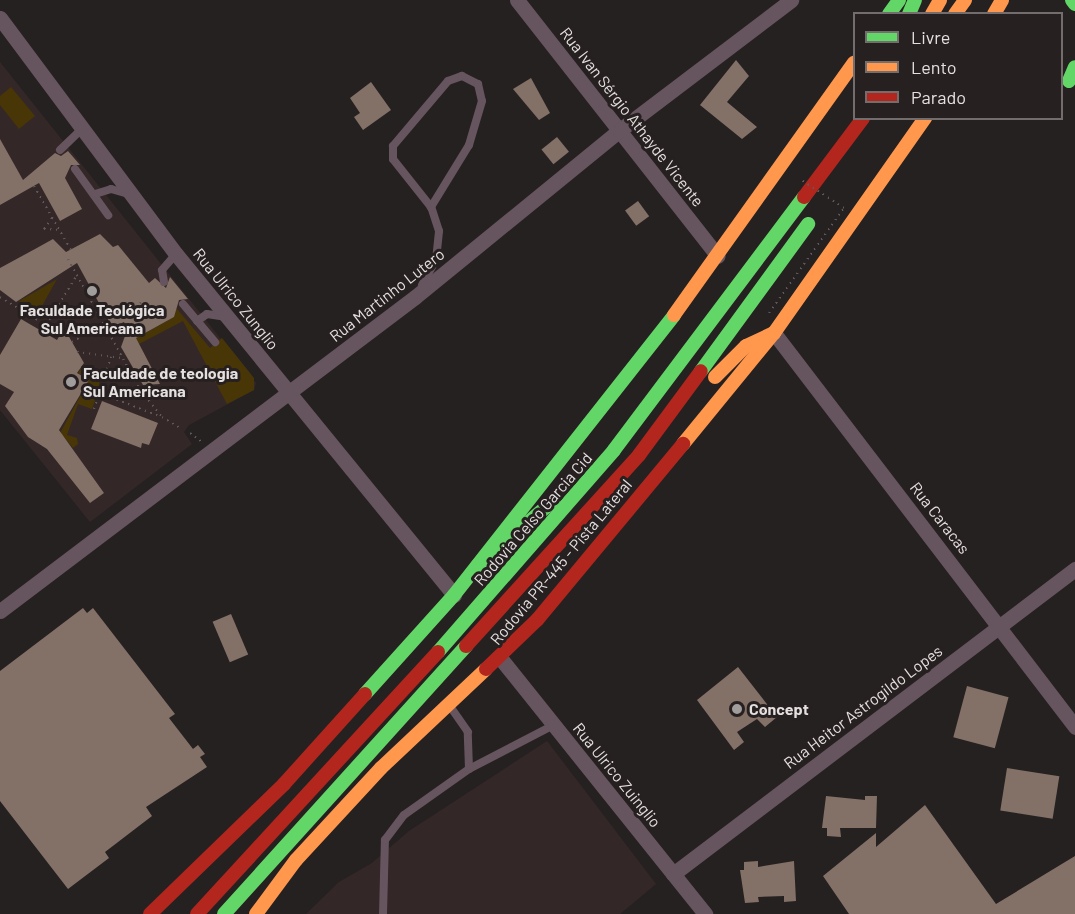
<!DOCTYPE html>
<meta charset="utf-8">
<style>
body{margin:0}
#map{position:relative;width:1075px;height:914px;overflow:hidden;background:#262121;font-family:Barlow,sans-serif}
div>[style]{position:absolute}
.built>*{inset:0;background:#342727}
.green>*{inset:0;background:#493607}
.building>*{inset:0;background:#837066;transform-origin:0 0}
.path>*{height:2px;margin-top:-1px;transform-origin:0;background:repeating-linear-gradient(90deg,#62575c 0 1.5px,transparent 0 6px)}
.lane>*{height:8px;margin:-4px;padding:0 4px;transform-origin:4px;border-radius:4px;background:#66555e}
.street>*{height:15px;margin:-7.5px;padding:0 7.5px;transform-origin:7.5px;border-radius:7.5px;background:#66555e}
.fast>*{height:14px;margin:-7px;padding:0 7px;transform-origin:7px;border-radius:7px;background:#63d668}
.slow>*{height:14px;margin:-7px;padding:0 7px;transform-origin:7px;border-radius:7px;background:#ff974d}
.jam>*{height:14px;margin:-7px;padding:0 7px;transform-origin:7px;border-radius:7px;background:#b3261e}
.path-bridge>*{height:2px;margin-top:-1px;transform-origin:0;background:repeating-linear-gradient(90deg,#62575c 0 1.5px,transparent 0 6px)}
.dots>*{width:16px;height:16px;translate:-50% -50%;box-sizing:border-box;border:3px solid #272020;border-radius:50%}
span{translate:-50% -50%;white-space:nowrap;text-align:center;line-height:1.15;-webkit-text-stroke:6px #272020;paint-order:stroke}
.street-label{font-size:16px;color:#e5e0e0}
.poi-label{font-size:16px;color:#e5e0e0;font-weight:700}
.left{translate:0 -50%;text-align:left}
.legend{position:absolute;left:853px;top:12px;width:210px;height:108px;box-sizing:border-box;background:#272020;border:2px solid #736d6d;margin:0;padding:8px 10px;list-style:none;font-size:18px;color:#e5e0e0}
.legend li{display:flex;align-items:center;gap:12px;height:30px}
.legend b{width:30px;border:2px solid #736d6d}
</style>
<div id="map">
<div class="built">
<div style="clip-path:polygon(0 62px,256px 383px,254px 390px,189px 425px,184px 432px,192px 444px,90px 522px,0 410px)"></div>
<div style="clip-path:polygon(547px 741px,656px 884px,620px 914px,306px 914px,339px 882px,372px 863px,409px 831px)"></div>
</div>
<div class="green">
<div style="clip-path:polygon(11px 87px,35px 116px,19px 129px,0 105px,0 96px)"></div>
<div style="clip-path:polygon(57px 279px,38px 313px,19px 301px,54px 281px)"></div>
<div style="clip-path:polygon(167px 305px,177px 309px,210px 348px,222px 338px,254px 378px,254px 390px,227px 404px,183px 321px,139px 344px,129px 326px,135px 323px,142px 335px,174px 317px)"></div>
<div style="clip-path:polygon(83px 365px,97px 373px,100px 386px,92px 409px,78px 404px,67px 435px,77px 438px,78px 444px,73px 448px,64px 437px,53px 446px,89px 380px,78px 373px)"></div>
</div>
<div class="building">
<div style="clip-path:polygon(736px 60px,749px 76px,727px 102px,757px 127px,742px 139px,700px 105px)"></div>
<div style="clip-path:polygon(531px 78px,550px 113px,539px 120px,513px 89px)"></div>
<div style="clip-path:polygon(371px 82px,391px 110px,363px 130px,354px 117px,360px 113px,350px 98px)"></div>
<div style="left:557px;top:137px;width:19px;height:20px;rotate:51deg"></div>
<div style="clip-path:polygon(0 139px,23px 180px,55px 153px,61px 156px,68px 151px,80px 165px,71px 165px,65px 178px,82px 209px,60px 221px,39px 183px,0 205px)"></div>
<div style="left:638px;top:201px;width:19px;height:16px;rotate:54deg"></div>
<div style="clip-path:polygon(100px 234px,113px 247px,118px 245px,149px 283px,155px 278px,166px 288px,170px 277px,188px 299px,179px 300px,174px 317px,136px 338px,160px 384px,143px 385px,121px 347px,129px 325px,123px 322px,116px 334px,77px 263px,16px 302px,0 290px,0 268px,35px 249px,53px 239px,66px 252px)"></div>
<div style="clip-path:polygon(21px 319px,57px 340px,64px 328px,84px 363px,77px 373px,89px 380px,59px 430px,104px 493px,90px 503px,47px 449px,28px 437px,5px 406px,14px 392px,0 384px,0 355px)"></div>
<div style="clip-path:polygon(102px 401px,158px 423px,149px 445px,142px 443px,141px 448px,91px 429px)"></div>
<div style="clip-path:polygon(83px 608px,87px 613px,93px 608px,175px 714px,169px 718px,193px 749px,198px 745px,205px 754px,200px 757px,207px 767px,146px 807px,152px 816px,105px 852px,109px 858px,68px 889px,0 801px,0 671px)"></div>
<div style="left:231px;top:614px;width:44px;height:20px;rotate:67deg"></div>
<div style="clip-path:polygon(738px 667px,777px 717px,765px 727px,757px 719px,737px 732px,744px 742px,734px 750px,697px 700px)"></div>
<div style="left:967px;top:686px;width:43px;height:53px;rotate:15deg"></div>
<div style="left:1007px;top:768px;width:53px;height:43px;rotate:9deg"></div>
<div style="clip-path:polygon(826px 796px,865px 800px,865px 796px,877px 796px,876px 828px,840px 828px,841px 837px,827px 836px,827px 828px,822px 828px)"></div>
<div style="clip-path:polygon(925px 805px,996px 904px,1075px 856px,1075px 914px,849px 914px,823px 876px,876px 833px,876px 847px)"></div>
<div style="clip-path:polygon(758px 861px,758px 867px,794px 861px,796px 901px,784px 902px,784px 896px,758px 897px,759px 902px,745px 903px,740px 870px,744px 870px,744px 862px)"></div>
</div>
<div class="path">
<div style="left:34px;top:186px;width:74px;rotate:60deg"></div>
<div style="left:52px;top:218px;width:14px;rotate:126deg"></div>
<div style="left:44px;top:229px;width:16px;rotate:4deg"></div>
<div style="left:68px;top:259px;width:151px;rotate:61.1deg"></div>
<div style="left:141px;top:391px;width:33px;rotate:51deg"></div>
<div style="left:162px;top:417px;width:21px;rotate:31deg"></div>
<div style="left:0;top:297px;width:54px;rotate:31.3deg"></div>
<div style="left:46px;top:325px;width:59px;rotate:-58.2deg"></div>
<div style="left:46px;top:325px;width:17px;rotate:31deg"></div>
<div style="left:72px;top:342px;width:81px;rotate:-29.7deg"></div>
<div style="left:77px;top:352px;width:45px;rotate:7.6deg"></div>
<div style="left:100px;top:393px;width:63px;rotate:21.3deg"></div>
<div style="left:94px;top:409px;width:55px;rotate:-71.9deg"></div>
<div style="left:190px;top:433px;width:15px;rotate:37deg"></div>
</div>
<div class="lane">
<div style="left:60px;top:150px;width:28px;rotate:-44deg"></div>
<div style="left:75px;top:169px;width:57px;rotate:54.3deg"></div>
<div style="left:95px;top:194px;width:17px;rotate:-17deg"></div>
<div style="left:111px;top:189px;width:18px;rotate:16deg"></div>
<div style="left:164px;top:282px;width:12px;rotate:-99deg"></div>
<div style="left:162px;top:270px;width:21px;rotate:-49deg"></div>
<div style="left:422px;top:285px;width:29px;rotate:-61deg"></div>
<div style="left:436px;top:260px;width:29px;rotate:-84deg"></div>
<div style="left:439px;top:231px;width:25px;rotate:-108deg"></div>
<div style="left:431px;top:207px;width:61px;rotate:-128.4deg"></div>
<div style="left:393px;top:159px;width:13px;rotate:-90deg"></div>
<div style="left:393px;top:146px;width:85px;rotate:-49.8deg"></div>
<div style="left:448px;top:81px;width:15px;rotate:-20deg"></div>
<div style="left:462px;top:76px;width:18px;rotate:27deg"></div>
<div style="left:478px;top:84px;width:17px;rotate:77deg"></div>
<div style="left:482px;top:101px;width:46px;rotate:106.5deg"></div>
<div style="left:469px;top:145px;width:73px;rotate:121.5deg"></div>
<div style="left:183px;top:304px;width:50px;rotate:49.9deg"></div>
<div style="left:197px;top:321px;width:12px;rotate:-35deg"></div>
<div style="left:207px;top:314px;width:18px;rotate:9deg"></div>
<div style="left:469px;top:769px;width:96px;rotate:-27.4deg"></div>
<div style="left:383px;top:914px;width:74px;rotate:-88.5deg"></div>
<div style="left:385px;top:840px;width:31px;rotate:-53deg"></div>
<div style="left:404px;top:815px;width:80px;rotate:-35.3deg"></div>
<div style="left:469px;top:769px;width:37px;rotate:-92deg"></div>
<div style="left:468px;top:732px;width:32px;rotate:-125deg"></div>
</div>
<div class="street">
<div style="left:517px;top:0;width:325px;rotate:51.9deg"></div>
<div style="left:0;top:18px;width:294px;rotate:53.3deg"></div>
<div style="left:176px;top:254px;width:440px;rotate:50.8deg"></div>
<div style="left:774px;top:333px;width:496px;rotate:52.6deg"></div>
<div style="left:0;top:611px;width:520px;rotate:-37.11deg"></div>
<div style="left:415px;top:297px;width:264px;rotate:-39.2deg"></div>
<div style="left:620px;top:130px;width:215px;rotate:-37.2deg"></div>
<div style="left:501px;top:659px;width:327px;rotate:51.3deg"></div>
<div style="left:673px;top:874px;width:505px;rotate:-37.19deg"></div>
</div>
<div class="fast">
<div style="left:1072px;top:0;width:5px;rotate:53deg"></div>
<div style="left:889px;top:14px;width:17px;rotate:-54deg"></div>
<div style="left:909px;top:14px;width:15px;rotate:-67deg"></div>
<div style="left:1069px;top:81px;width:15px;rotate:-67deg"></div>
<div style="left:701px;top:371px;width:182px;rotate:-53.9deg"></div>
<div style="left:477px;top:566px;width:100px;rotate:-40.5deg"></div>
<div style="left:438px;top:652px;width:268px;rotate:-48.9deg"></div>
<div style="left:614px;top:450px;width:316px;rotate:-53.1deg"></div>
<div style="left:365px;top:694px;width:133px;rotate:-48deg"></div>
<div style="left:454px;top:595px;width:356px;rotate:-51.8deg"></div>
<div style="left:224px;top:914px;width:361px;rotate:-47.9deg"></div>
</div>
<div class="slow">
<div style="left:932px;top:14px;width:16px;rotate:-60deg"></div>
<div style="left:955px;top:14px;width:17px;rotate:-54deg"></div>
<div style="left:994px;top:14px;width:16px;rotate:-60deg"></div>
<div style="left:674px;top:315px;width:310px;rotate:-54.5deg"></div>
<div style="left:715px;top:377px;width:44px;rotate:-45deg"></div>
<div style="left:746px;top:346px;width:31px;rotate:-25deg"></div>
<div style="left:683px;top:444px;width:144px;rotate:-50.7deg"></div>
<div style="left:774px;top:333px;width:263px;rotate:-54.9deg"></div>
<div style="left:256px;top:914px;width:67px;rotate:-53.5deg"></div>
<div style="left:296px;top:860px;width:125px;rotate:-47.3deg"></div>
<div style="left:381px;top:768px;width:144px;rotate:-43.3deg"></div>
</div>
<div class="jam">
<div style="left:804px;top:197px;width:99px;rotate:-53.2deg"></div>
<div style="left:466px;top:646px;width:258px;rotate:-47.8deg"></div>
<div style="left:639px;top:455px;width:104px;rotate:-53.6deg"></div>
<div style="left:486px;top:669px;width:71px;rotate:-43.9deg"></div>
<div style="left:537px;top:620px;width:229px;rotate:-50.3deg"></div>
<div style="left:150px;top:914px;width:187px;rotate:-44.1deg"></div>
<div style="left:284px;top:784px;width:121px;rotate:-48deg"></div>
<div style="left:197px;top:914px;width:356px;rotate:-47.4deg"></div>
</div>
<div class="path-bridge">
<div style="left:769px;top:313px;width:129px;rotate:-54.5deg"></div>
<div style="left:844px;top:208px;width:53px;rotate:-146.6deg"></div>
</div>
<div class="dots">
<div style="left:92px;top:291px;background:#a29d9d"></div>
<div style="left:71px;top:382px;background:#a29d9d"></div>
<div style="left:737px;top:709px;background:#a29d9d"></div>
</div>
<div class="street-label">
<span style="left:632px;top:117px;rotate:52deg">Rua Ivan Sérgio Athayde Vicente</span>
<span style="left:387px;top:295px;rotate:-38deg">Rua Martinho Lutero</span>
<span style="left:236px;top:299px;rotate:51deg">Rua Ulrico Zunglio</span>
<span style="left:940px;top:518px;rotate:52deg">Rua Caracas</span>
<span style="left:533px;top:519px;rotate:-49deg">Rodovia Celso Garcia Cid</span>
<span style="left:561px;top:562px;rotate:-50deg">Rodovia PR-445 - Pista Lateral</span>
<span style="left:863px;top:707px;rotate:-37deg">Rua Heitor Astrogildo Lopes</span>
<span style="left:617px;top:775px;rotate:51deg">Rua Ulrico Zuinglio</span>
</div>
<div class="poi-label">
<span style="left:92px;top:319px">Faculdade Teológica<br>Sul Americana</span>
<span class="left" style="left:83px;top:382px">Faculdade de teologia<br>Sul Americana</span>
<span class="left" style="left:749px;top:709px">Concept</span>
</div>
<ul class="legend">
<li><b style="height:8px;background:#63d668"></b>Livre</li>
<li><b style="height:8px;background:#ff974d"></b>Lento</li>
<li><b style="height:8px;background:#b3261e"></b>Parado</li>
</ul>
</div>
